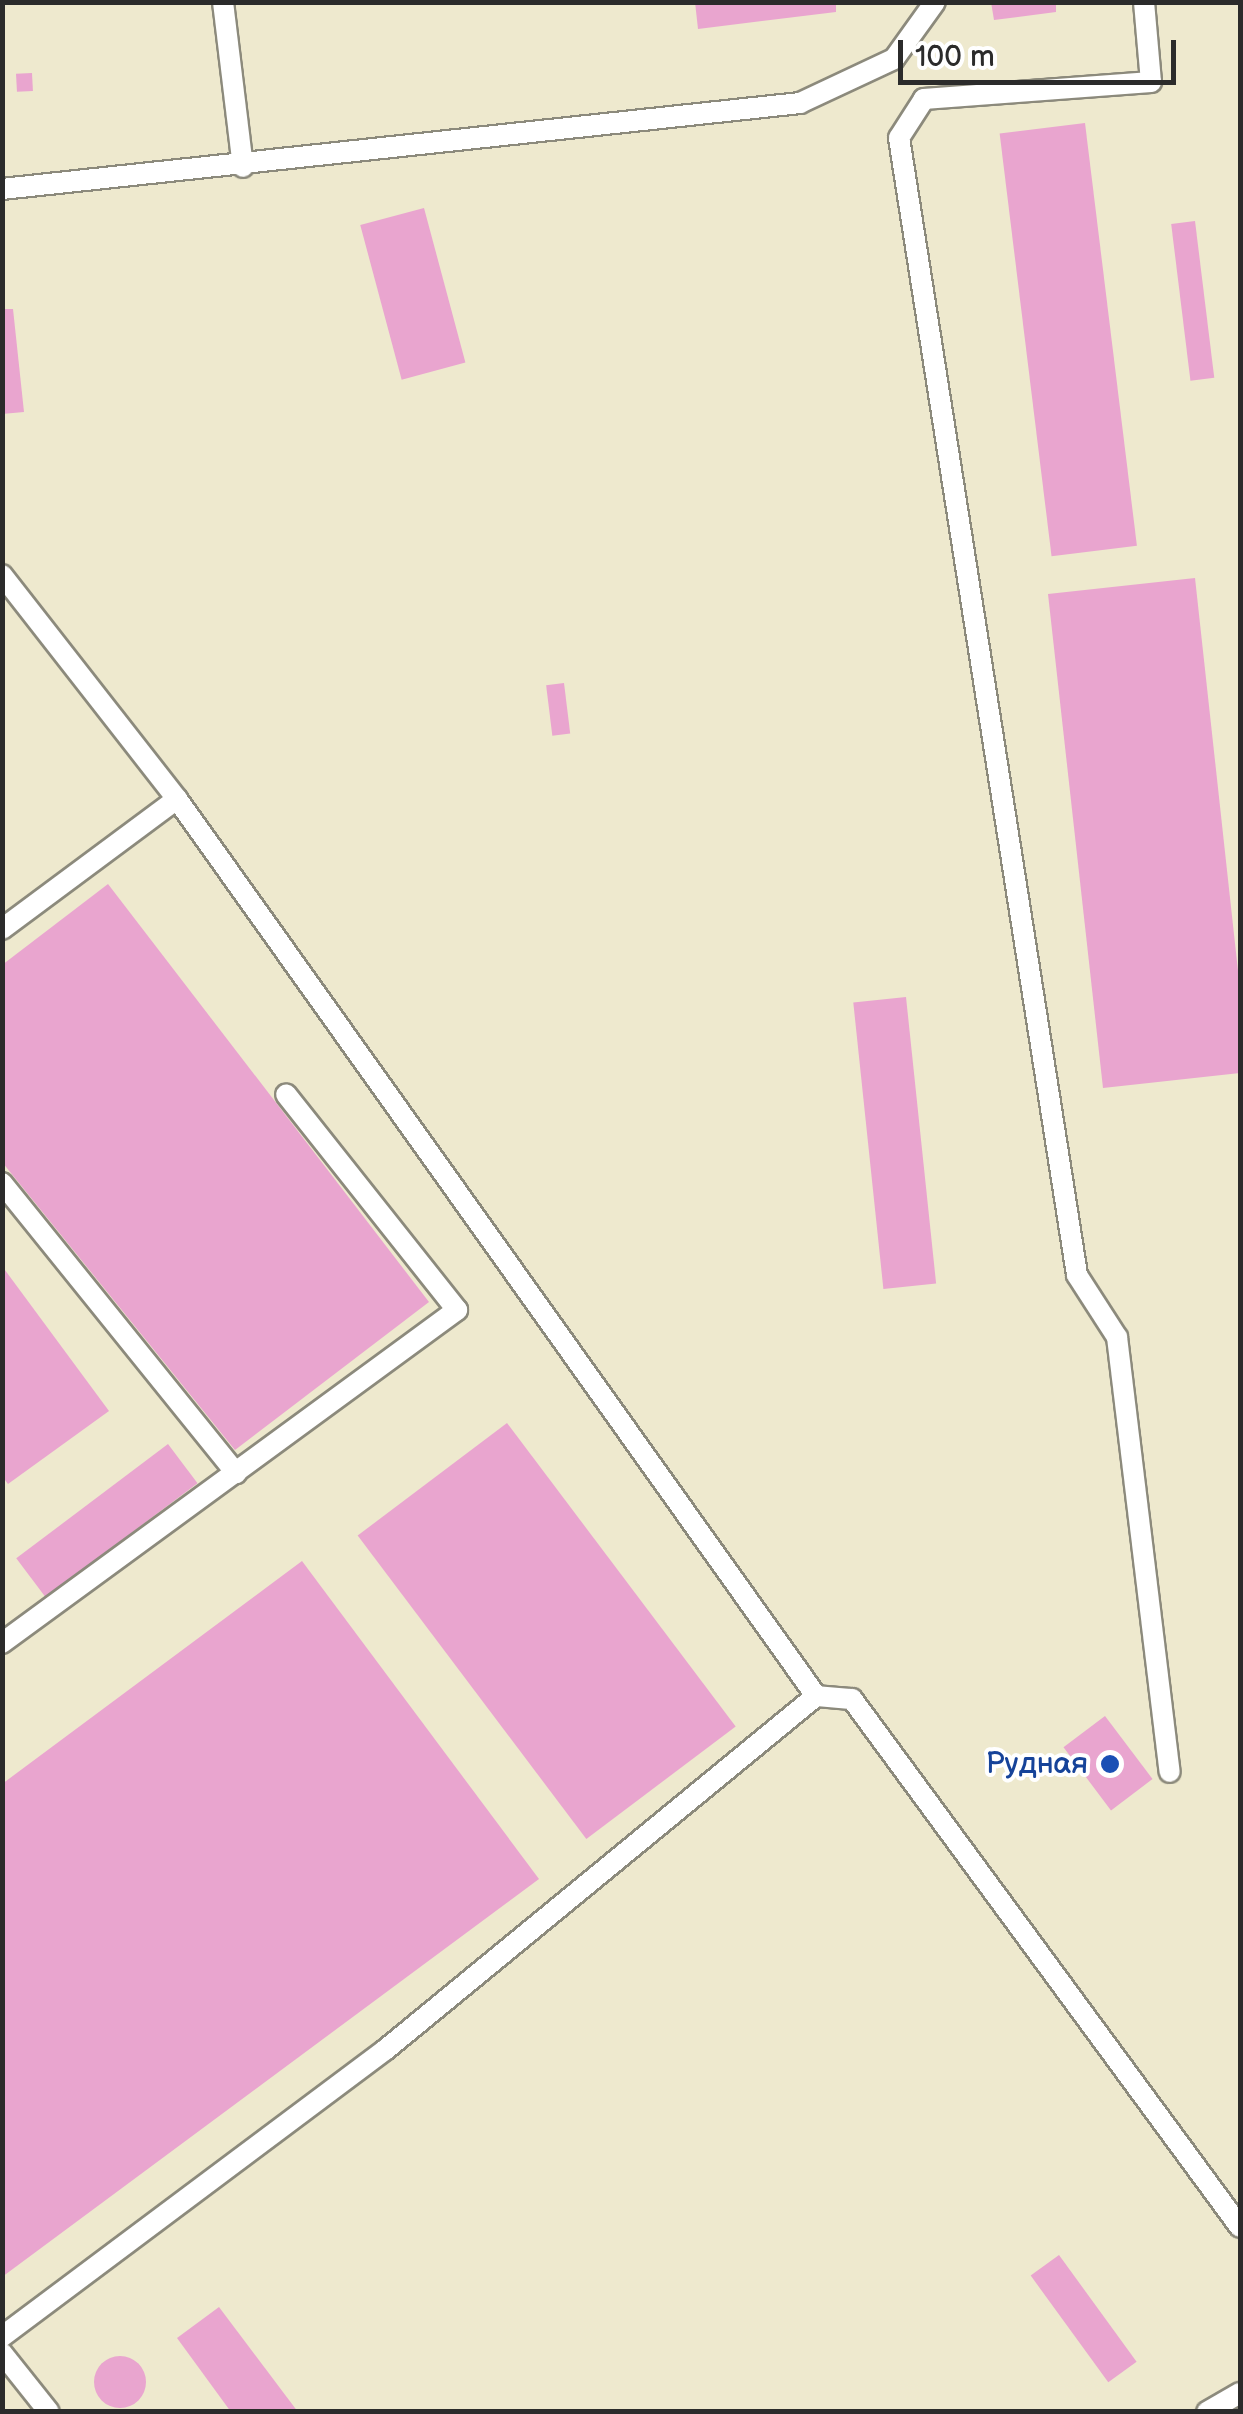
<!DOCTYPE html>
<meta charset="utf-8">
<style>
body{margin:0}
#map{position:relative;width:1243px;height:2414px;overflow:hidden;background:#eee9ce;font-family:"Balsamiq Sans",sans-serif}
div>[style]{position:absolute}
.building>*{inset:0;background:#e9a5cf;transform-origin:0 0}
.round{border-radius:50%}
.roads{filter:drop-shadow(2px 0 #8c8a7c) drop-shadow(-2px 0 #8c8a7c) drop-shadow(0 2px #8c8a7c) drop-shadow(0 -2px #8c8a7c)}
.minor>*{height:20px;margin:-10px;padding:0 10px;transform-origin:10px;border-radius:10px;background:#fff}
.dots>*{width:28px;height:28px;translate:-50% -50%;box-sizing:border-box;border:5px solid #fff;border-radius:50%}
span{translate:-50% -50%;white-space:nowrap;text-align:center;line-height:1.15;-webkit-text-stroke:8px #fff;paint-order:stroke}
.transit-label{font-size:30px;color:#164399}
.right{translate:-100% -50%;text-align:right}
.frame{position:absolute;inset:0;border:5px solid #2b2b2b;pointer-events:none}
.scale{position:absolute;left:898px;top:40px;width:278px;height:45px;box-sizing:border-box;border:5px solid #2b2b2b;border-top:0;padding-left:12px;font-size:30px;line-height:35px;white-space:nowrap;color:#2b2b2b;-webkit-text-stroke:8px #fff;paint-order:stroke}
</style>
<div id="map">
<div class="building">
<div style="clip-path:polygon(695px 2px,836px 2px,836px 12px,698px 29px)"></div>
<div style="clip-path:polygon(991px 2px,1056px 2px,1056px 12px,994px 20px)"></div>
<div style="left:32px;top:73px;width:18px;height:16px;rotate:87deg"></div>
<div style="left:1085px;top:123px;width:426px;height:86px;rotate:83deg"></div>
<div style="left:424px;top:208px;width:160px;height:66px;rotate:75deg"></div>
<div style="left:1195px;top:221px;width:158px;height:24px;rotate:83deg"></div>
<div style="clip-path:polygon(2px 309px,13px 309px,24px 412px,2px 414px)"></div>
<div style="clip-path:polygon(1195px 578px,1240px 989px,1240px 1073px,1103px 1088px,1048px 594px)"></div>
<div style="left:564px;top:683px;width:51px;height:18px;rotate:83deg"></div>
<div style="clip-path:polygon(108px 884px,429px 1302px,235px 1450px,2px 1162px,2px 965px)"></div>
<div style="left:906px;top:997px;width:288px;height:53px;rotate:84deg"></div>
<div style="clip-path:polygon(2px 1266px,109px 1411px,8px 1484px,2px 1476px)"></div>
<div style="left:507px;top:1423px;width:380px;height:187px;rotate:53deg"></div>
<div style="left:168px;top:1444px;width:49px;height:190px;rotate:53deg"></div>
<div style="clip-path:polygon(302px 1561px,539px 1879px,2px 2277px,2px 1784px)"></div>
<div style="left:1105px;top:1716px;width:79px;height:52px;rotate:53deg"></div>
<div style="left:1059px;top:2255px;width:132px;height:35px;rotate:54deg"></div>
<div style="clip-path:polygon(219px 2307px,298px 2412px,231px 2412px,177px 2338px)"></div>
<div class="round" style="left:94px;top:2356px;width:52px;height:52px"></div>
</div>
<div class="roads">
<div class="minor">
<div style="left:223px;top:2px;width:166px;rotate:83.1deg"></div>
<div style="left:1144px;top:2px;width:80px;rotate:85deg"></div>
<div style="left:1151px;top:82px;width:228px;rotate:175.7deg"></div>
<div style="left:924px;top:99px;width:46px;rotate:122.7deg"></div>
<div style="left:899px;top:138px;width:1151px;rotate:81.1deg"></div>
<div style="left:1077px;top:1275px;width:74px;rotate:57.2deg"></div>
<div style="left:1117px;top:1337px;width:438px;rotate:83.1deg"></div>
<div style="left:2px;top:189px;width:803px;rotate:-6.15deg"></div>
<div style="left:800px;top:103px;width:104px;rotate:-25.1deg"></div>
<div style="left:894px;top:59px;width:70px;rotate:-54.3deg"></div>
<div style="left:2px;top:575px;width:284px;rotate:52deg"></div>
<div style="left:177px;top:799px;width:1101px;rotate:54.53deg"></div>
<div style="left:816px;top:1696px;width:558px;rotate:140.6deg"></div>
<div style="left:385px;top:2050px;width:479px;rotate:143.2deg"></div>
<div style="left:2px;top:929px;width:218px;rotate:-36.6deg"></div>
<div style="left:2px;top:1183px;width:373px;rotate:51.1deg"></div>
<div style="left:2px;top:1643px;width:564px;rotate:-36.2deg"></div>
<div style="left:457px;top:1310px;width:275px;rotate:-128.4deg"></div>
<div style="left:816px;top:1696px;width:36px;rotate:5deg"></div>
<div style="left:852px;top:1699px;width:655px;rotate:53.69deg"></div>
<div style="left:2px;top:2353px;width:75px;rotate:51.5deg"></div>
<div style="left:1207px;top:2412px;width:38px;rotate:-30deg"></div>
</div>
</div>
<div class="dots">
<div style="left:1110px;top:1764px;background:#1a4fb4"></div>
</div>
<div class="transit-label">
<span class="right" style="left:1088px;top:1764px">Рудная</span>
</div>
<div class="frame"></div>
<div class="scale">100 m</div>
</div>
